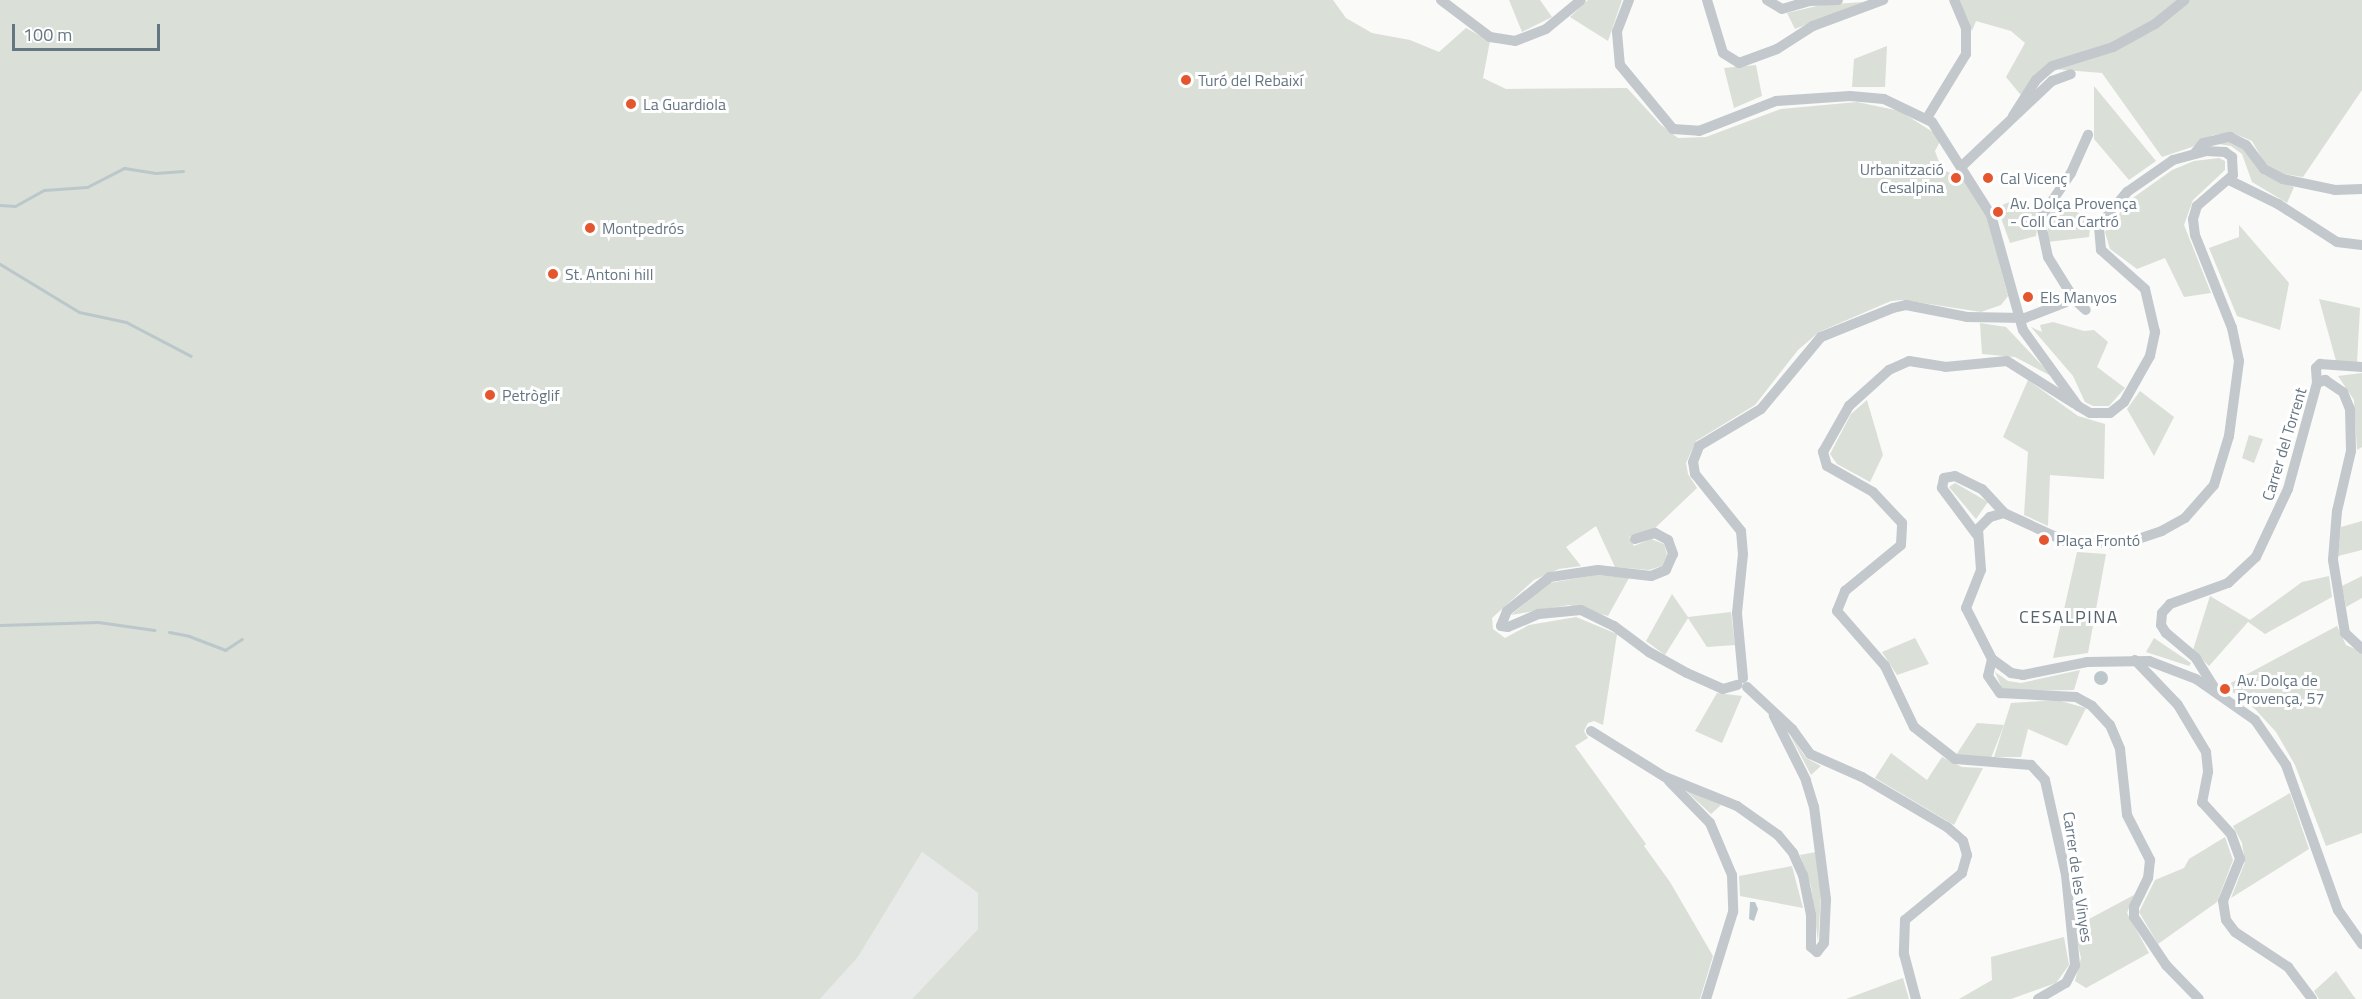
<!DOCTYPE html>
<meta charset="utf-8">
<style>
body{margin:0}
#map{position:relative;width:2362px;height:999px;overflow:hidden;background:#fafaf8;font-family:"Titillium Web",sans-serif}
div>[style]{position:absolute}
.built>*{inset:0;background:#e8e9e9}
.green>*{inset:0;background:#dadfd7}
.water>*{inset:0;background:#bbc7cb}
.round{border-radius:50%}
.stream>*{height:3px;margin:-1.5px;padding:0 1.5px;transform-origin:1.5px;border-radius:1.5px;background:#bbc7cb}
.minor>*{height:10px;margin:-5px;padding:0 5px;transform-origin:5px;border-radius:5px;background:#c3c8cc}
.dots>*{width:16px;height:16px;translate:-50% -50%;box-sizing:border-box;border:3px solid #fff;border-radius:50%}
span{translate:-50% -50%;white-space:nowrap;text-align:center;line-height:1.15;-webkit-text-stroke:6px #fff;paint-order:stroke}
.poi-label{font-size:16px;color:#657683}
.left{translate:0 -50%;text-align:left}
.right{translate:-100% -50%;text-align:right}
.street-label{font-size:16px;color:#657683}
.neighbourhood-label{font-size:18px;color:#57646e;letter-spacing:1.5px}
.scale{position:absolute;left:12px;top:24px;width:148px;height:27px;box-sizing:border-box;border:3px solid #657683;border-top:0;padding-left:8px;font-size:18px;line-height:21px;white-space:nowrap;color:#657683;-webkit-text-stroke:4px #fff;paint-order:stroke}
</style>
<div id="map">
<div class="built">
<div style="clip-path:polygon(922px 852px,978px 893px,978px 929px,912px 999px,820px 999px,858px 957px)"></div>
</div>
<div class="green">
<div style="clip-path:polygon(0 0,1333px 0,1346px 18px,1372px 33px,1410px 40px,1439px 52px,1466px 28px,1490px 41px,1483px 78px,1506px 89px,1627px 88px,1661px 125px,1678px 138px,1706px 137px,1781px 109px,1857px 102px,1900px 111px,1942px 138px,1935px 151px,1942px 170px,1966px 178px,1986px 213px,2008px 296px,2001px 305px,1981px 312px,1903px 300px,1891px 301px,1819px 332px,1798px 350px,1755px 405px,1696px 441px,1686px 463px,1688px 474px,1697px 488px,1654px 529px,1629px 537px,1634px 546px,1651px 539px,1664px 544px,1667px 555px,1662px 566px,1649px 570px,1615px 567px,1596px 526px,1566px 547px,1581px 566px,1559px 569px,1534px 580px,1492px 618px,1493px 629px,1505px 638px,1529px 625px,1576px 617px,1617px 634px,1603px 725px,1594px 721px,1588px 723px,1584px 731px,1588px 738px,1575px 746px,1646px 844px,1644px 846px,1670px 882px,1713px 956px,1700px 999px,912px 999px,978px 929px,978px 893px,922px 852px,858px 957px,820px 999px,0 999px)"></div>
<div style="clip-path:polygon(1509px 0,1540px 0,1552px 17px,1522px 32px)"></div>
<div style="clip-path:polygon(1588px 0,1622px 0,1608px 41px,1570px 17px)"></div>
<div style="clip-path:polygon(1959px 0,2362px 0,2362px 90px,2303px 177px,2278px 173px,2264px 162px,2252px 141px,2233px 133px,2213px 135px,2192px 147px,2162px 157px,2102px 73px,2053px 69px,2025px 100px,2006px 77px,2025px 43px,2011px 31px,1976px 21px,1972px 31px)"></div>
<div style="clip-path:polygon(1863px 2px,1795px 29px,1787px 13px,1821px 5px)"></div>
<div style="clip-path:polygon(1887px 46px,1885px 87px,1852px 87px,1854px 59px)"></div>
<div style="clip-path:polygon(1756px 65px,1762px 96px,1734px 108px,1724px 68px)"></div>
<div style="clip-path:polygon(2094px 86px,2156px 161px,2129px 180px,2094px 139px)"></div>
<div style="clip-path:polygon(2229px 142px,2241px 145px,2264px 175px,2294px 187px,2287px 203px,2252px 182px,2242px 154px,2231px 146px,2218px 144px)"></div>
<div style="clip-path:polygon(2219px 158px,2225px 161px,2225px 170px,2193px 200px,2184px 225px,2211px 293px,2184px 297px,2165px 258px,2137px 269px,2110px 249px,2105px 232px,2130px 200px,2172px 170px,2194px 161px)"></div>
<div style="clip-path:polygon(2012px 201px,2039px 212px,2036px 236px,2010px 243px,1997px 207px)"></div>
<div style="clip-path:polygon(2057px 201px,2091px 220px,2089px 237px,2048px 242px,2048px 217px)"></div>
<div style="clip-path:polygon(2239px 225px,2289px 283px,2280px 330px,2237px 316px,2209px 248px,2239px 237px)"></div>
<div style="clip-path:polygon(2319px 299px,2360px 308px,2357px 363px,2336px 361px)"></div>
<div style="clip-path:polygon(2053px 322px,2084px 331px,2094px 330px,2108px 342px,2097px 367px,2125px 388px,2109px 406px,2093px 406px,2085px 402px,2073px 376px,2031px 327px,2042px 332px,2040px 325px)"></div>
<div style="clip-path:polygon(1980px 323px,2006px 327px,2053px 377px,2015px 357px,1982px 354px)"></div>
<div style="clip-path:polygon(2362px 373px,2362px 447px,2357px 450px,2354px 400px,2338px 376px)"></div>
<div style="clip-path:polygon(2028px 380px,2078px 416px,2105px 424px,2104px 479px,2050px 475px,2048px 526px,2024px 515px,2028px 452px,2003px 437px)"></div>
<div style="clip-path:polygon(2140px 391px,2174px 417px,2154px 456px,2127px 409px)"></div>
<div style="clip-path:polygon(1867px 400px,1883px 455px,1870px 482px,1837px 464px,1830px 454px,1851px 414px)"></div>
<div style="clip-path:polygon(2249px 435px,2263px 439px,2254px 463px,2242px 458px)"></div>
<div style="clip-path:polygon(1955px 483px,1988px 502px,1976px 519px,1949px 487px)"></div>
<div style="clip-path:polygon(2362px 521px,2362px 550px,2338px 556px,2341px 527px)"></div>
<div style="clip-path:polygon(2077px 552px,2106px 554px,2088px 653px,2053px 658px)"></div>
<div style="clip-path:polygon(1597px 575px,1629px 578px,1608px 616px,1569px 605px,1511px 615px,1549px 583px)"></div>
<div style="clip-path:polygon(2329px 576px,2332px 597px,2265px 634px,2248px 622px,2209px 666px,2193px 650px,2210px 596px,2250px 620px,2302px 582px)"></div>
<div style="clip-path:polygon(2362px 576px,2362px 598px,2346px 607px,2342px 586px)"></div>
<div style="clip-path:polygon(1672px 594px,1688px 617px,1731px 612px,1735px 645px,1707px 647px,1688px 618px,1665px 655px,1646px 641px)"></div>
<div style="clip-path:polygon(2337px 626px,2346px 645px,2362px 652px,2362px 833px,2326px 846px,2295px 765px,2276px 732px,2255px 709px,2225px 686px)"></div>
<div style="clip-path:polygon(1915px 638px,1929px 664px,1897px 675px,1882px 652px)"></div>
<div style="clip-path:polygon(2154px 638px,2191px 663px,2189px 666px,2146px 652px)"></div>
<div style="clip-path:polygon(2080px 670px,2074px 690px,2013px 691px,2002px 688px,1995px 672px,2008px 681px,2021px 683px)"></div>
<div style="clip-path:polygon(1717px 693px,1742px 696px,1722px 743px,1695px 731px)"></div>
<div style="clip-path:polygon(2057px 700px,2086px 708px,2067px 746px,2028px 729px,2021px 757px,1994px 757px,2011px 703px)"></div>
<div style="clip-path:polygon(1977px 723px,2004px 725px,1991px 758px,1956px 755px)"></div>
<div style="clip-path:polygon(1790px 735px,1806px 758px,1821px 766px,1811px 775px)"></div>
<div style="clip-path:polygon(1891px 753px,1927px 780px,1942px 757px,1962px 767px,1983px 768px,1954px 825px,1875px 778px)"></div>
<div style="clip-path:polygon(1684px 789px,1721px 805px,1711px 814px)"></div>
<div style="clip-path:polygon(2290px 793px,2309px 849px,2231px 898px,2245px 862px,2242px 843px,2233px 826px)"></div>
<div style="clip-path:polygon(2225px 837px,2233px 860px,2217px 902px,2158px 944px,2139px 912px,2155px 880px,2184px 868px,2189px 859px)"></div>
<div style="clip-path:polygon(1816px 852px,1821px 895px,1818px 942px,1811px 886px,1800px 855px)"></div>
<div style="clip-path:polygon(1792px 866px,1803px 908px,1740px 896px,1739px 876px)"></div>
<div style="clip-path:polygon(2134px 895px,2127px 913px,2149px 953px,2086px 988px,2075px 981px,2081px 958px,2074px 927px)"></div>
<div style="clip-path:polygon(2064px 937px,2069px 965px,2056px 983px,2011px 999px,1959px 999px,1992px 980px,1991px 957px)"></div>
<div style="clip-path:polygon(2336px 971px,2352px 994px,2356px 999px,2319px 999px,2314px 991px)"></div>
<div style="clip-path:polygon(1903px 978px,1909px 999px,1846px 999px,1889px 983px)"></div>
</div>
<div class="water">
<div class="round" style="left:2094px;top:671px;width:14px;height:14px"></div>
<div style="clip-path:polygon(1750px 902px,1755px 902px,1758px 909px,1754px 921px,1749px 919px)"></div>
</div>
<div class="stream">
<div style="left:0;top:205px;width:15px;rotate:4deg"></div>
<div style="left:15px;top:206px;width:33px;rotate:-29deg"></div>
<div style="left:44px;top:190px;width:43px;rotate:-4deg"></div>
<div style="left:87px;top:187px;width:42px;rotate:-27.2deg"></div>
<div style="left:124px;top:168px;width:32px;rotate:9deg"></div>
<div style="left:156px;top:173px;width:27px;rotate:-4deg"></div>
<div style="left:0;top:264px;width:92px;rotate:31.3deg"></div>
<div style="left:79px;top:312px;width:48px;rotate:12deg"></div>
<div style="left:126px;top:322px;width:73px;rotate:27.6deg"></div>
<div style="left:0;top:625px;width:98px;rotate:-1.8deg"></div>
<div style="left:98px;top:622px;width:57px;rotate:8.1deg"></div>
<div style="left:169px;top:632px;width:20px;rotate:11deg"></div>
<div style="left:189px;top:636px;width:39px;rotate:21deg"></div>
<div style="left:225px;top:650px;width:20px;rotate:-33deg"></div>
</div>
<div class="minor">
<div style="left:1441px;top:0;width:61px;rotate:37.1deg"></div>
<div style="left:1490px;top:37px;width:25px;rotate:9deg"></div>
<div style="left:1515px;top:41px;width:33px;rotate:-21deg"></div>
<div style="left:1546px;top:29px;width:45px;rotate:-39.6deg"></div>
<div style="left:1629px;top:0;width:34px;rotate:111deg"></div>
<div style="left:1617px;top:32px;width:33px;rotate:85deg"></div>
<div style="left:1620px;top:65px;width:83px;rotate:50.4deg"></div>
<div style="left:1673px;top:129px;width:26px;rotate:4deg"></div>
<div style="left:1699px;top:131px;width:83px;rotate:-21.3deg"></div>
<div style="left:1776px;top:101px;width:74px;rotate:-3.9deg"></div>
<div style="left:1850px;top:96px;width:34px;rotate:5deg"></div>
<div style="left:1884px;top:99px;width:53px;rotate:25.6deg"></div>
<div style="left:1932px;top:122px;width:110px;rotate:57.6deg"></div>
<div style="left:1991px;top:215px;width:119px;rotate:74.5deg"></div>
<div style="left:2023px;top:330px;width:94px;rotate:54.1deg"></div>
<div style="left:2078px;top:406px;width:14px;rotate:30deg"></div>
<div style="left:2090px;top:413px;width:20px"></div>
<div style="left:2110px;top:413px;width:18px;rotate:-38deg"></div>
<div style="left:2124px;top:402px;width:53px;rotate:-60.5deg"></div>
<div style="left:2150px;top:356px;width:25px;rotate:-78deg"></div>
<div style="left:2155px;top:332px;width:44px;rotate:-103.1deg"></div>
<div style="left:2145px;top:289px;width:59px;rotate:-138.4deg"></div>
<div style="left:2101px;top:250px;width:24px;rotate:-95deg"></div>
<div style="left:2099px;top:226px;width:44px;rotate:-50.5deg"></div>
<div style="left:2127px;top:192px;width:56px;rotate:-34.8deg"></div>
<div style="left:2173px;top:160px;width:34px;rotate:-15deg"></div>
<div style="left:2206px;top:151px;width:19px;rotate:3deg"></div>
<div style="left:2225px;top:152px;width:9px;rotate:36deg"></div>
<div style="left:2232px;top:157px;width:18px;rotate:87deg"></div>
<div style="left:2233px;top:175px;width:48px;rotate:139.3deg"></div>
<div style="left:2197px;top:206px;width:14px;rotate:107deg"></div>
<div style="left:2193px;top:219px;width:16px;rotate:83deg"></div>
<div style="left:2195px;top:235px;width:100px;rotate:68.3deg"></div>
<div style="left:2232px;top:328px;width:34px;rotate:78deg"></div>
<div style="left:2239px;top:361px;width:76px;rotate:97.6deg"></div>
<div style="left:2229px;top:436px;width:51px;rotate:107deg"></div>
<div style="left:2214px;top:485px;width:44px;rotate:131.3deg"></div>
<div style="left:2185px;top:518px;width:26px;rotate:151deg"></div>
<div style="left:2162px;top:531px;width:41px;rotate:161.6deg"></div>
<div style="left:2123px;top:544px;width:56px;rotate:-178deg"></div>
<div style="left:2067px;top:542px;width:69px;rotate:-155.3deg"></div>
<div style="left:2004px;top:513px;width:15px;rotate:164deg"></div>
<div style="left:1990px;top:517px;width:17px;rotate:135deg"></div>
<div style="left:1978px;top:529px;width:41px;rotate:85.8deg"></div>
<div style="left:1981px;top:570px;width:41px;rotate:111.5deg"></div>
<div style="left:1966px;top:608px;width:57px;rotate:63deg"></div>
<div style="left:1992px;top:659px;width:24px;rotate:36deg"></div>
<div style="left:2011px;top:673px;width:12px;rotate:9deg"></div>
<div style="left:2023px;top:675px;width:65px;rotate:-11.5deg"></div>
<div style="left:2087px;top:662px;width:62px;rotate:-0.9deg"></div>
<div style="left:2149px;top:661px;width:50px;rotate:21deg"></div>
<div style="left:2196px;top:679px;width:72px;rotate:34.8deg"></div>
<div style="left:2255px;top:720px;width:55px;rotate:55.4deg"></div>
<div style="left:2286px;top:765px;width:154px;rotate:70.3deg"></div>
<div style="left:2338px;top:910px;width:42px;rotate:54.8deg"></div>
<div style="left:1707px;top:0;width:55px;rotate:73.2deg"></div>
<div style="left:1723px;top:53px;width:19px;rotate:32deg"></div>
<div style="left:1739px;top:63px;width:40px;rotate:-20.2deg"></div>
<div style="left:1777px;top:49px;width:43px;rotate:-32.6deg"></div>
<div style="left:1813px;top:26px;width:75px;rotate:-20.4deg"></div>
<div style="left:1767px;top:0;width:17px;rotate:31deg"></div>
<div style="left:1782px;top:9px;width:29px;rotate:-16deg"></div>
<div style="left:1810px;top:1px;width:28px;rotate:-2deg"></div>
<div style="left:2013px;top:116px;width:43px;rotate:-57.4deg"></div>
<div style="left:2036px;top:80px;width:21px;rotate:-41deg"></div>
<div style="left:2052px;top:66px;width:64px;rotate:-17.3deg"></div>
<div style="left:2113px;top:47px;width:48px;rotate:-28.7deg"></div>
<div style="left:2155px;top:24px;width:38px;rotate:-39deg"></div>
<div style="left:1927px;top:118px;width:75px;rotate:-58.6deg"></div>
<div style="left:1966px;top:54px;width:26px;rotate:-90deg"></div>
<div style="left:1966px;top:28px;width:30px;rotate:-113deg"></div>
<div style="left:2195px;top:153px;width:13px;rotate:-51deg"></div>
<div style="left:2203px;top:143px;width:28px;rotate:-13deg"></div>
<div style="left:2230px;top:137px;width:18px;rotate:27deg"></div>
<div style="left:2246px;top:145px;width:30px;rotate:53deg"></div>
<div style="left:2264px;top:169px;width:21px;rotate:28deg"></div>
<div style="left:2283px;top:179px;width:53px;rotate:11.9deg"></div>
<div style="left:2335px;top:190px;width:27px;rotate:-2deg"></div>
<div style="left:1962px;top:166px;width:124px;rotate:-43.4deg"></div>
<div style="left:2052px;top:81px;width:20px;rotate:-20deg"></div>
<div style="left:2229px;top:180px;width:55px;rotate:26.1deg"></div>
<div style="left:2278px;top:204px;width:70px;rotate:32.8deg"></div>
<div style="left:2337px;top:242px;width:25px;rotate:7deg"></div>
<div style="left:2074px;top:299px;width:16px;rotate:43deg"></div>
<div style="left:2317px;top:383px;width:15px;rotate:-94deg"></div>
<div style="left:2316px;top:368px;width:6px;rotate:-45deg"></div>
<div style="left:2320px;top:364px;width:42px;rotate:4.1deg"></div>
<div style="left:1977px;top:535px;width:59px;rotate:-126.7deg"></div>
<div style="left:1942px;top:488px;width:10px;rotate:-79deg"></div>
<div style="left:1944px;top:478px;width:11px;rotate:-10deg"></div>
<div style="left:1955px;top:476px;width:30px;rotate:26deg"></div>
<div style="left:1982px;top:489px;width:33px;rotate:47deg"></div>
<div style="left:1635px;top:539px;width:21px;rotate:-17deg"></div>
<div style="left:1655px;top:533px;width:15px;rotate:28deg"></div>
<div style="left:1668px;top:540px;width:15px;rotate:70deg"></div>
<div style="left:1673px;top:554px;width:17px;rotate:114deg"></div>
<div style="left:1666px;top:570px;width:16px;rotate:158deg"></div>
<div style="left:1651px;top:576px;width:53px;rotate:-173.5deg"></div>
<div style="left:1598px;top:570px;width:49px;rotate:171.7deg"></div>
<div style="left:1550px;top:577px;width:55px;rotate:141.7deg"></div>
<div style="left:1507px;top:611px;width:16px;rotate:112deg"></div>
<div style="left:1501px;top:626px;width:7px;rotate:8deg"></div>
<div style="left:1508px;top:627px;width:34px;rotate:-23deg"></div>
<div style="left:1539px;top:614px;width:42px;rotate:-5.4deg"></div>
<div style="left:1581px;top:610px;width:37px;rotate:26deg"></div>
<div style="left:1614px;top:626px;width:44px;rotate:36.6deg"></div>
<div style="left:1649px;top:652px;width:43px;rotate:28.9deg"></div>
<div style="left:1687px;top:673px;width:39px;rotate:24deg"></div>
<div style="left:1723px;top:689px;width:15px;rotate:-16deg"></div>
<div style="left:1992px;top:659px;width:17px;rotate:103deg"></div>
<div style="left:1988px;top:676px;width:21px;rotate:55deg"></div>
<div style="left:2000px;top:693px;width:76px;rotate:3deg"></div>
<div style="left:2076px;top:697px;width:18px;rotate:29deg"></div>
<div style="left:2092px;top:706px;width:26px;rotate:47deg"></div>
<div style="left:2110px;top:725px;width:26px;rotate:67deg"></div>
<div style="left:2120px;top:749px;width:66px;rotate:83.9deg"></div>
<div style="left:2127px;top:815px;width:51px;rotate:62.9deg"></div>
<div style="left:2150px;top:860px;width:18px;rotate:96deg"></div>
<div style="left:2148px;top:878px;width:32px;rotate:116deg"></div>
<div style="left:2134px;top:907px;width:10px;rotate:90deg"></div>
<div style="left:2134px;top:917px;width:58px;rotate:56.3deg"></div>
<div style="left:2166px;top:965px;width:47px;rotate:45.9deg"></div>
<div style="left:2135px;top:660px;width:62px;rotate:46.3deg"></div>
<div style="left:2178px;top:705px;width:55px;rotate:59.2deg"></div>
<div style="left:2206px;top:752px;width:20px;rotate:84deg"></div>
<div style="left:2208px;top:772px;width:31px;rotate:101deg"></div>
<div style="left:2202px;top:802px;width:43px;rotate:47.8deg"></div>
<div style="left:2231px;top:834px;width:27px;rotate:70deg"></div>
<div style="left:2240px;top:859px;width:45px;rotate:112deg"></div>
<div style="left:2223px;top:901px;width:19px;rotate:81deg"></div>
<div style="left:2226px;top:920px;width:15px;rotate:53deg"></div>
<div style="left:2235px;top:932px;width:64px;rotate:33.4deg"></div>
<div style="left:2288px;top:967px;width:40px;rotate:53deg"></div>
<div style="left:1743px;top:678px;width:65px;rotate:-95.3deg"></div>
<div style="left:1737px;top:613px;width:59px;rotate:-84.2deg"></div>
<div style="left:1743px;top:554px;width:23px;rotate:-95deg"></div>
<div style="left:1741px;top:531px;width:73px;rotate:-128.9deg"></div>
<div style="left:1695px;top:474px;width:12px;rotate:-99deg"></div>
<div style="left:1693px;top:462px;width:17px;rotate:-69deg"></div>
<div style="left:1699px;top:446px;width:72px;rotate:-30.8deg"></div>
<div style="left:1761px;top:409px;width:94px;rotate:-50.2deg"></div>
<div style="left:1821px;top:337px;width:78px;rotate:-21.9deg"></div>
<div style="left:1893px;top:308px;width:13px;rotate:-13deg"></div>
<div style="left:1906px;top:305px;width:62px;rotate:11.1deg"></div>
<div style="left:1967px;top:317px;width:58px;rotate:1deg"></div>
<div style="left:2025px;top:318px;width:53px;rotate:-21.2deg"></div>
<div style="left:2074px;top:299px;width:49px;rotate:-121.8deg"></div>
<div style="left:2048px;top:257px;width:33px;rotate:-102deg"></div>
<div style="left:2041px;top:225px;width:9px;rotate:-84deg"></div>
<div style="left:2042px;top:216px;width:52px;rotate:-56deg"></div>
<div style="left:2071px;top:173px;width:42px;rotate:-65.9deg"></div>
<div style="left:1747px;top:687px;width:62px;rotate:43deg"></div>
<div style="left:1792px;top:729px;width:31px;rotate:54deg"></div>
<div style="left:1810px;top:754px;width:57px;rotate:23.9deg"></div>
<div style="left:1862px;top:777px;width:99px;rotate:30.5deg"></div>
<div style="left:1947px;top:827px;width:21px;rotate:41deg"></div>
<div style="left:1963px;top:841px;width:15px;rotate:74deg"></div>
<div style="left:1967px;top:855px;width:19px;rotate:106deg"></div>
<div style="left:1962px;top:873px;width:74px;rotate:140.5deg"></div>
<div style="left:1905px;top:920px;width:34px;rotate:92deg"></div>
<div style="left:1904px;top:954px;width:47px;rotate:75.1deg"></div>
<div style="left:2217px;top:692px;width:40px;rotate:-122deg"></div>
<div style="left:2196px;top:658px;width:39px;rotate:-140deg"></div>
<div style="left:2166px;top:633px;width:9px;rotate:-122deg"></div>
<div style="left:2161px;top:625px;width:12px;rotate:-85deg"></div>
<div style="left:2162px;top:613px;width:12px;rotate:-48deg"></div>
<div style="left:2170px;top:604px;width:62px;rotate:-19.9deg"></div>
<div style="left:2228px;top:583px;width:38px;rotate:-43deg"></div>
<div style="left:2256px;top:557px;width:75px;rotate:-64.8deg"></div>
<div style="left:2288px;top:489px;width:110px;rotate:-74.7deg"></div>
<div style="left:2317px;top:383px;width:9px;rotate:-21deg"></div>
<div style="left:2325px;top:380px;width:22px;rotate:34deg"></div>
<div style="left:2343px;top:392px;width:18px;rotate:68deg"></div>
<div style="left:2350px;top:409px;width:42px;rotate:88.6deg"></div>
<div style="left:2351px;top:451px;width:62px;rotate:103.1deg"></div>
<div style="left:2337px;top:511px;width:49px;rotate:94.7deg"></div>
<div style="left:2333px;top:560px;width:74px;rotate:80.7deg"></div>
<div style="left:2345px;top:633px;width:23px;rotate:43deg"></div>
<div style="left:1591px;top:731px;width:87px;rotate:31.9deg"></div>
<div style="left:1665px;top:777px;width:78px;rotate:21.9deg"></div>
<div style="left:1737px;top:806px;width:50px;rotate:35.3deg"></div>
<div style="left:1778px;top:835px;width:23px;rotate:50deg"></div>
<div style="left:1793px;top:853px;width:24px;rotate:66deg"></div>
<div style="left:1803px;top:875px;width:41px;rotate:78.7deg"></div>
<div style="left:1811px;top:915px;width:32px;rotate:90deg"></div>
<div style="left:1811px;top:947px;width:8px;rotate:40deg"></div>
<div style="left:1817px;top:952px;width:11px;rotate:-52deg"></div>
<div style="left:1824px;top:943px;width:44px;rotate:-87.4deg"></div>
<div style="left:1826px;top:899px;width:93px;rotate:-97.4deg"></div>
<div style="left:1814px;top:807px;width:28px;rotate:-107deg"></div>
<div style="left:1806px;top:780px;width:72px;rotate:-116.6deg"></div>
<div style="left:1669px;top:781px;width:59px;rotate:45.7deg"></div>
<div style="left:1710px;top:823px;width:56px;rotate:67.1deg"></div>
<div style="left:1732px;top:875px;width:37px;rotate:88deg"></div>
<div style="left:1733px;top:912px;width:91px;rotate:107.2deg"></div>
<div style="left:2038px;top:999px;width:32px;rotate:-30deg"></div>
<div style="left:2066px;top:983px;width:20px;rotate:-63deg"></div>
<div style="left:2075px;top:965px;width:90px;rotate:-95.7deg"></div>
<div style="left:2066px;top:875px;width:97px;rotate:-102.5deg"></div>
<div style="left:2045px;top:780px;width:21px;rotate:-133deg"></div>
<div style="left:2031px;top:765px;width:76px;rotate:-175.5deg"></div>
<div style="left:1955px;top:759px;width:52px;rotate:-142deg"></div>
<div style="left:1914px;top:727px;width:68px;rotate:-115.4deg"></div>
<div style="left:1885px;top:666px;width:73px;rotate:-131.1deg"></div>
<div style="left:1837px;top:611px;width:22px;rotate:-68deg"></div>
<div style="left:1845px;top:591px;width:72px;rotate:-39.4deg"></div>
<div style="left:1901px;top:545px;width:22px;rotate:-87deg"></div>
<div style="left:1902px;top:523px;width:42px;rotate:-133.1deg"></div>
<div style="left:1873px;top:492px;width:53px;rotate:-150.5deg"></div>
<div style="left:1827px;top:466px;width:15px;rotate:-106deg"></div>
<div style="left:1823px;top:452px;width:53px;rotate:-60.5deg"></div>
<div style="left:1849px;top:406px;width:54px;rotate:-42deg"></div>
<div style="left:1889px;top:370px;width:22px;rotate:-24deg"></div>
<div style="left:1909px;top:361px;width:36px;rotate:9deg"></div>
<div style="left:1945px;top:367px;width:62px;rotate:-5.5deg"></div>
<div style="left:2007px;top:361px;width:80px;rotate:32.3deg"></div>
</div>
<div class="dots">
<div style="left:1186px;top:80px;background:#e4572e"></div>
<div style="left:631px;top:104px;background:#e4572e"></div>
<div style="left:1956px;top:178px;background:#e4572e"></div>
<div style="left:1988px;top:178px;background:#e4572e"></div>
<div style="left:1998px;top:212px;background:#e4572e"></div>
<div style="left:590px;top:228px;background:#e4572e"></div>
<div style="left:553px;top:274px;background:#e4572e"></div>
<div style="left:2028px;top:297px;background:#e4572e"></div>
<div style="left:490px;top:395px;background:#e4572e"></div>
<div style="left:2044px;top:540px;background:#e4572e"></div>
<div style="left:2225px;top:689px;background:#e4572e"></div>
</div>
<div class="poi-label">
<span class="left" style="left:1198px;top:80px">Turó del Rebaixí</span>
<span class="left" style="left:643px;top:104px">La Guardiola</span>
<span class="right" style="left:1944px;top:178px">Urbanització<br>Cesalpina</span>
<span class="left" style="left:2000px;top:178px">Cal Vicenç</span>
<span class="left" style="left:2010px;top:212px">Av. Dolça Provença<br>- Coll Can Cartró</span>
<span class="left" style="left:602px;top:228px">Montpedrós</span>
<span class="left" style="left:565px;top:274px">St. Antoni hill</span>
<span class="left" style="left:2040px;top:297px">Els Manyos</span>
<span class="left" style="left:502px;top:395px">Petròglif</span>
<span class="left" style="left:2056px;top:540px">Plaça Frontó</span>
<span class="left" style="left:2237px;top:689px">Av. Dolça de<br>Provença, 57</span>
</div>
<div class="street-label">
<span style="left:2284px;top:444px;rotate:-73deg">Carrer del Torrent</span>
<span style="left:2078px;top:877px;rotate:82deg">Carrer de les Vinyes</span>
</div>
<div class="neighbourhood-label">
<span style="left:2069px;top:617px">CESALPINA</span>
</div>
<div class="scale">100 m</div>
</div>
